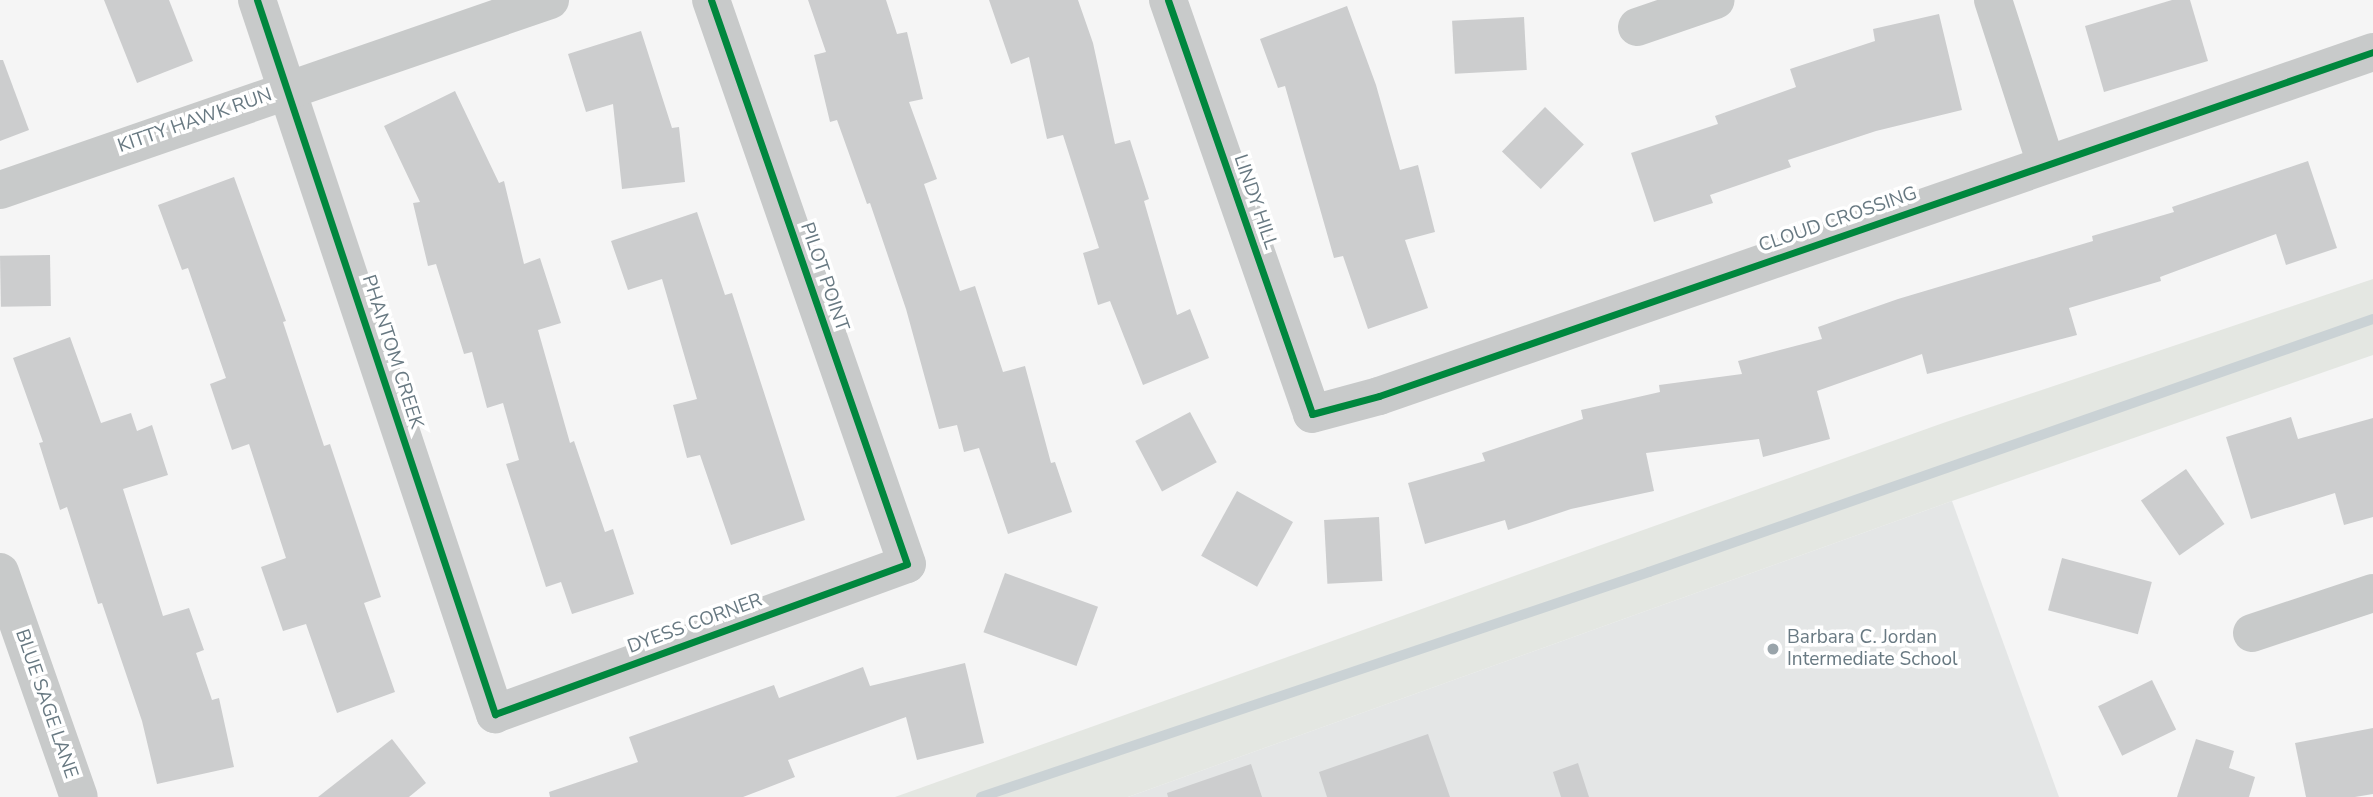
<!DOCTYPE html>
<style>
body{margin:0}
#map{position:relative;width:2373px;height:797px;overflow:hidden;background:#f5f5f5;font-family:"Nunito Sans",sans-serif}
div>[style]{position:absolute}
.built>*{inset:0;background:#e4e6e6}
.green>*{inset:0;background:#e4e7e2}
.stream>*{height:10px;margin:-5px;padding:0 5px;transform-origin:5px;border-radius:5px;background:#cad2d5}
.building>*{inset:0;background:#cccdce;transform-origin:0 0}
.minor>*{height:38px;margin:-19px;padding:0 19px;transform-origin:19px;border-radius:19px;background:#c8caca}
.cycleway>*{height:7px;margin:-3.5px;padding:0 3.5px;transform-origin:3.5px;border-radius:3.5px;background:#00873e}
.dots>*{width:19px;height:19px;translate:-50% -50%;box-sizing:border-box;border:4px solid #fff;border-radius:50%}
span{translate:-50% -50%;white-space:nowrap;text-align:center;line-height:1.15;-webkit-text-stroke:7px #fff;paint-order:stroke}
.street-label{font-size:19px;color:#687982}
.poi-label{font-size:19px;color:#687982}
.left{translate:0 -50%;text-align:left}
</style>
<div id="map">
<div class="built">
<div style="clip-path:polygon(1952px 501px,2059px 797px,1128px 797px)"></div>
</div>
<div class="green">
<div style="clip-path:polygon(2373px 279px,2373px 355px,1952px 501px,1128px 797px,895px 797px,1943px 423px)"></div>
</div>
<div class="stream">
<div style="left:981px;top:797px;width:705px;rotate:-18.61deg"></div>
<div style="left:1649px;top:572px;width:767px;rotate:-19.26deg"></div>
</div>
<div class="building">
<div style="clip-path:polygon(104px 0,169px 0,193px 61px,137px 83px)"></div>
<div style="clip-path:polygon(808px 0,886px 0,897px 34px,907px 32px,923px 99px,909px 102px,937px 179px,924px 184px,960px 291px,975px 286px,1003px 372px,1025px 366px,1051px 463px,1055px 462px,1072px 512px,1008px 534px,979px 448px,964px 452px,957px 425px,939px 429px,906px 309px,870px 203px,867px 204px,837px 120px,830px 122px,814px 55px,826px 52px)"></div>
<div style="clip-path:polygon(989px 0,1078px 0,1093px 43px,1115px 144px,1130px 140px,1149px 199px,1144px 201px,1177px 315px,1190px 309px,1209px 358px,1143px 385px,1110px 301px,1098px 305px,1083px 253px,1099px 248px,1063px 135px,1047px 139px,1029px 57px,1011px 64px)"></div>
<div style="clip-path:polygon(2172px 0,2190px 0,2208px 61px,2104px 92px,2085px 26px)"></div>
<div style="clip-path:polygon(1347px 6px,1376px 85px,1400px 170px,1418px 165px,1435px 232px,1405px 240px,1428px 308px,1368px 329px,1343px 256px,1334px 258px,1285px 86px,1278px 88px,1260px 39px)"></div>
<div style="clip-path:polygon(1939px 14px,1962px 110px,1876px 131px,1788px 160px,1791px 167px,1710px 195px,1713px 203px,1654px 222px,1631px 153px,1718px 124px,1715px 116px,1796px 87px,1790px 69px,1875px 41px,1873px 29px)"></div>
<div style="left:1524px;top:17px;width:53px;height:72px;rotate:87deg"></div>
<div style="clip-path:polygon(641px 31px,672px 128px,679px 127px,685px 182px,622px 189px,613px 104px,586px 112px,568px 54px)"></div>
<div style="clip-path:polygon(0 60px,3px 60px,29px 130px,0 141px)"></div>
<div style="clip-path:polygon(455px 91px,499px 183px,504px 181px,524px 264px,540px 258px,561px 323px,538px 330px,570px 443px,574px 441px,605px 532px,613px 529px,634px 594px,572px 614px,561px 582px,546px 587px,506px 464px,519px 460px,503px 403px,487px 408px,472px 352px,464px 354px,436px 264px,428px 266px,413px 203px,420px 202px,384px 126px)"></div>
<div style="left:1545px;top:107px;width:54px;height:62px;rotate:44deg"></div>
<div style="clip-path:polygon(2308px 161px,2337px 248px,2286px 265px,2276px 234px,2160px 277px,2161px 281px,2069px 308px,2077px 335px,1927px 374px,1922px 354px,1817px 391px,1830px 439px,1763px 457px,1759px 439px,1646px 453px,1654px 491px,1571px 509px,1508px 530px,1505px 520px,1425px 544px,1408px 483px,1485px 461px,1482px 453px,1583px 419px,1581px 410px,1660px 392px,1659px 385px,1742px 374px,1738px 361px,1822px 339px,1818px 327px,1898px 299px,2093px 241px,2092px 236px,2174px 212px,2172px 207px)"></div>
<div style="clip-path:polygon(234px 177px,286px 321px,283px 322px,324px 446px,330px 444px,381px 597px,364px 603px,395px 692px,337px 713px,306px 624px,283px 631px,261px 567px,286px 558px,249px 444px,232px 450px,210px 384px,226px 378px,188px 268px,182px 270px,158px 205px)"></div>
<div style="clip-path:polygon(697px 212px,725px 295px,732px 293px,805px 520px,731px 545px,700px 455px,687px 458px,673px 405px,697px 399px,662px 279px,628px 290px,611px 241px)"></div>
<div style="left:50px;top:255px;width:51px;height:50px;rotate:89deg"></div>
<div style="clip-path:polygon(70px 337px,101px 423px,131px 413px,137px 431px,152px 425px,168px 475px,123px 489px,163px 616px,189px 608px,204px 650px,196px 653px,212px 700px,219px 698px,234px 767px,157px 784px,142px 721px,102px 603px,98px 604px,67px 507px,60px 510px,39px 443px,43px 442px,13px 358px)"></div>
<div style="left:1190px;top:412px;width:57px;height:62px;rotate:62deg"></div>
<div style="clip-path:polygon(2291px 417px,2298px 439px,2373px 418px,2373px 517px,2344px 525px,2335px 493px,2251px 519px,2226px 437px)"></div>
<div style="left:2186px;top:469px;width:67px;height:55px;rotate:55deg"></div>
<div style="left:1237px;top:491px;width:64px;height:74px;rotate:29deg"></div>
<div style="left:1379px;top:517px;width:64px;height:55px;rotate:87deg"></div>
<div style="left:2062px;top:558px;width:93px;height:54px;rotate:15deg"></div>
<div style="left:1005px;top:573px;width:99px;height:63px;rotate:20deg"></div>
<div style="clip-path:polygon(965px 663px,984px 743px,917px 760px,906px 717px,788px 760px,795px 777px,743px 797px,550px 797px,549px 792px,638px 762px,629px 737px,774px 685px,779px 698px,863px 667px,870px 686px)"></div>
<div style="left:2152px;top:680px;width:55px;height:60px;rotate:64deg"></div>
<div style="clip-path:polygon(2373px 728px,2373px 794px,2355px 797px,2306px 797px,2295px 743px)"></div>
<div style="clip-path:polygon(1428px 734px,1450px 797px,1327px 797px,1319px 772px)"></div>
<div style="clip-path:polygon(392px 739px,426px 783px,409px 797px,318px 797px)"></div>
<div style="clip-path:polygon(2196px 739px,2234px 751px,2229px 768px,2255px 777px,2249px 797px,2177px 797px)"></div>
<div style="clip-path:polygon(1578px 763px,1589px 797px,1561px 797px,1553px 772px)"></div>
<div style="clip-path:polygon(1251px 764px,1262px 797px,1168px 797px,1167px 793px)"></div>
</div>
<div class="minor">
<div style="left:257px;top:0;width:753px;rotate:71.57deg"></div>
<div style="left:495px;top:714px;width:438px;rotate:-20deg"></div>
<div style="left:907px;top:564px;width:597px;rotate:-109.16deg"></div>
<div style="left:1168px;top:0;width:438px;rotate:70.8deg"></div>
<div style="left:1312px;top:414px;width:69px;rotate:-15deg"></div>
<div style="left:1379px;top:396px;width:1052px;rotate:-19.09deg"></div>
<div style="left:1993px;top:0;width:172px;rotate:72.1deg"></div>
<div style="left:1637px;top:27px;width:83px;rotate:-18.9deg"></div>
<div style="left:0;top:190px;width:582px;rotate:-19.06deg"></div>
<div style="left:0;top:572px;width:238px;rotate:70.7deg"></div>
<div style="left:2252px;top:633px;width:127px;rotate:-18.3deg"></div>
</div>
<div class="cycleway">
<div style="left:257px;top:0;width:753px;rotate:71.57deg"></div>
<div style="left:495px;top:714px;width:438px;rotate:-20deg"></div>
<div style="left:907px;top:564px;width:597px;rotate:-109.16deg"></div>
<div style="left:1168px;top:0;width:438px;rotate:70.8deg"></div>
<div style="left:1312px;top:414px;width:69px;rotate:-15deg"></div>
<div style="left:1379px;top:396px;width:1052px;rotate:-19.09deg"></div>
</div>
<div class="dots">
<div style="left:1773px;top:649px;background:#99a4aa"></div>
</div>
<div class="street-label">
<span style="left:195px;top:121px;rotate:-19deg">KITTY HAWK RUN</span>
<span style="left:1255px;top:202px;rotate:71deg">LINDY HILL</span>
<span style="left:1838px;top:220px;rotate:-19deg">CLOUD CROSSING</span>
<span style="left:824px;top:277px;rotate:71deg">PILOT POINT</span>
<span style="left:392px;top:352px;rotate:72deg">PHANTOM CREEK</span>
<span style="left:695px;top:624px;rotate:-20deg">DYESS CORNER</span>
<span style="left:46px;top:704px;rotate:71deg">BLUE SAGE LANE</span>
</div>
<div class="poi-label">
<span class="left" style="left:1787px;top:649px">Barbara C. Jordan<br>Intermediate School</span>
</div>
</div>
